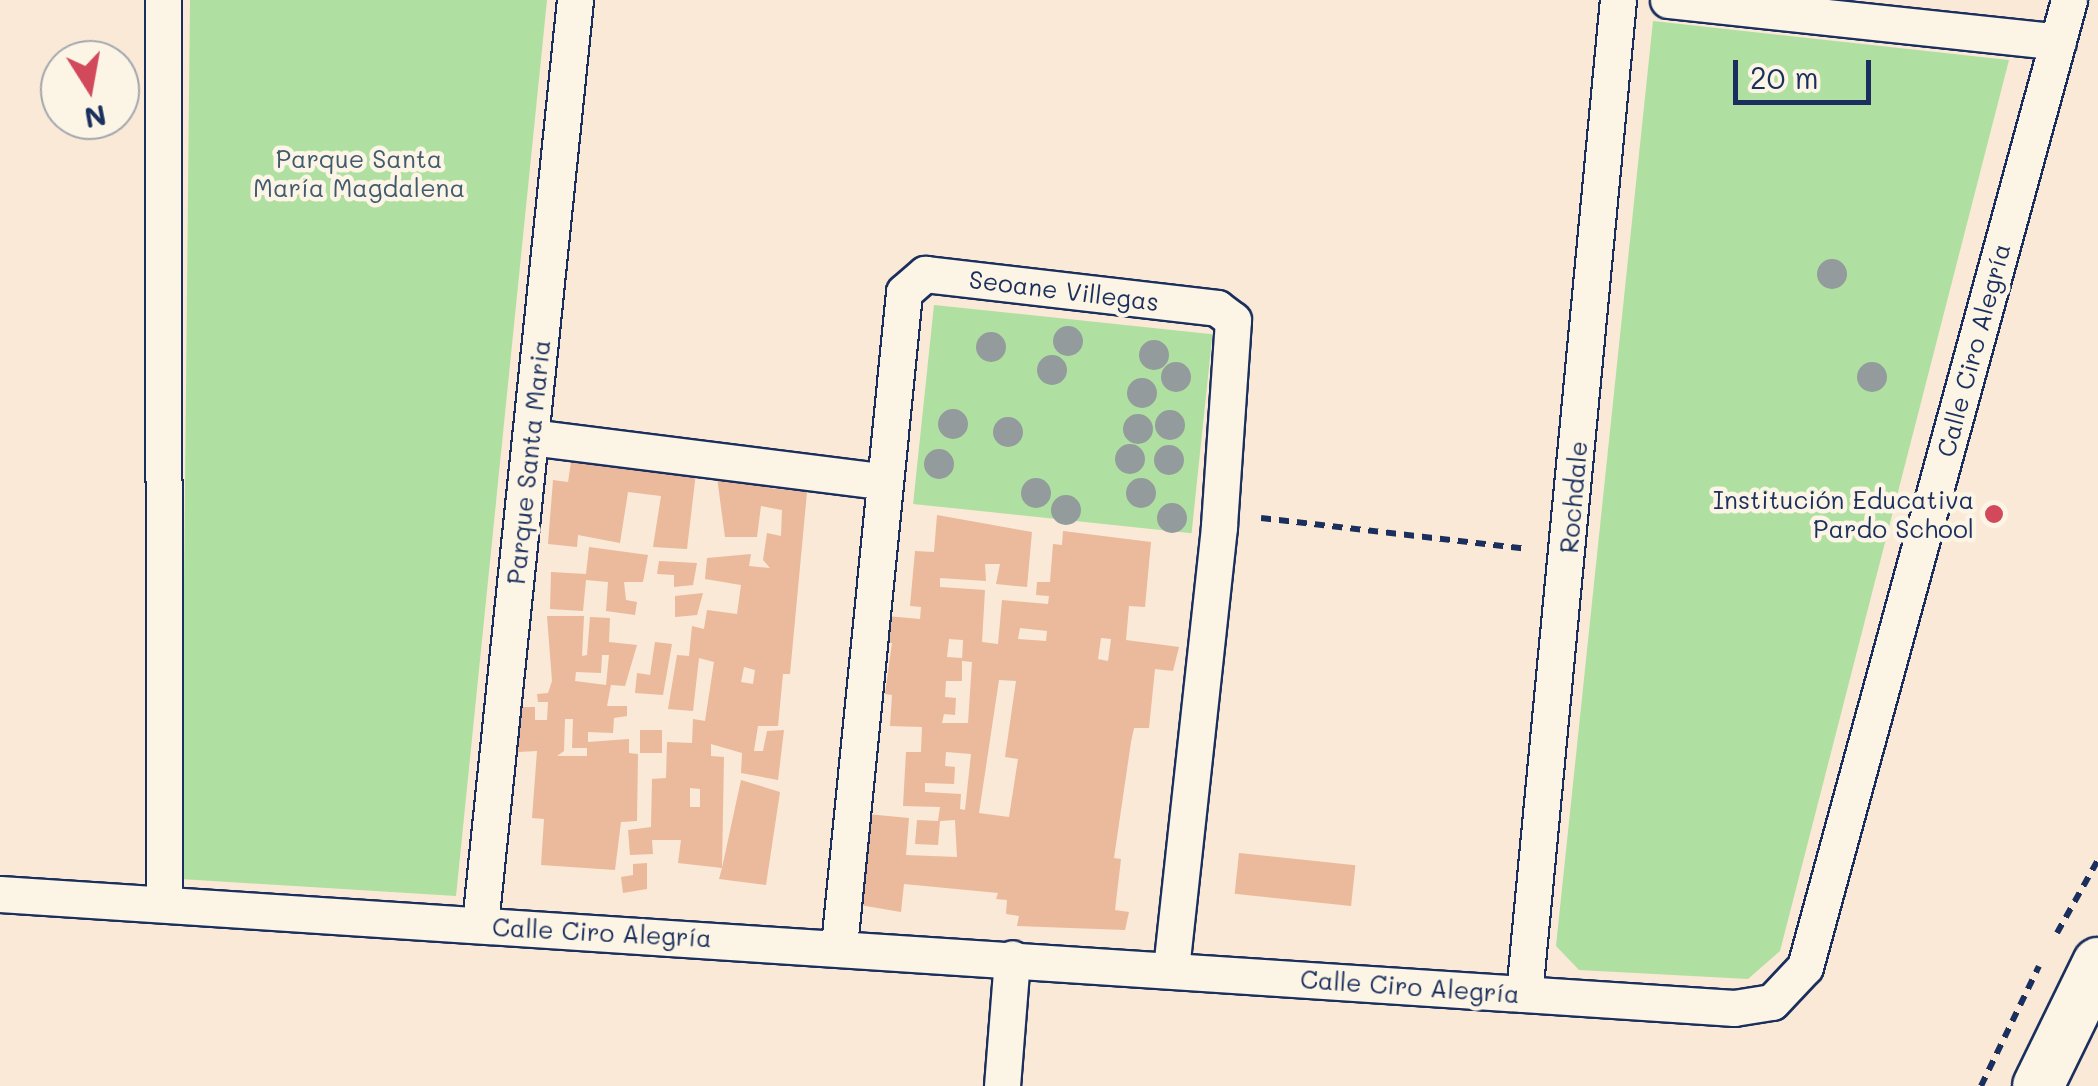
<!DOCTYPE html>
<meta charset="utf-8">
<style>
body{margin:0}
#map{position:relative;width:2098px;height:1086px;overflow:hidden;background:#f9e9d6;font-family:Mali,sans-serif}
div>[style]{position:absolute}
.green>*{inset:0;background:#afe0a1;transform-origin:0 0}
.building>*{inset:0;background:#ebb99c;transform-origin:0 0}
.path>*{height:6px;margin-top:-3px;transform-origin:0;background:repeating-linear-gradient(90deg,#1b2f5e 0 10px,transparent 0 18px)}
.roads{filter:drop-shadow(2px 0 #1b2f5e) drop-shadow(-2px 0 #1b2f5e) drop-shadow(0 2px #1b2f5e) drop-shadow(0 -2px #1b2f5e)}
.street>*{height:35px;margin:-17.5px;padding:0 17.5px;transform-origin:17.5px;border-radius:17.5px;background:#fcf5e5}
.secondary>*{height:50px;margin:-25px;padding:0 25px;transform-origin:25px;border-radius:25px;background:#fcf5e5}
.trees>*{width:30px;height:30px;margin:-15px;border-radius:50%;background:#939b9d}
.dots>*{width:28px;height:28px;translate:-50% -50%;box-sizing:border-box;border:5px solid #fcf5e5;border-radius:50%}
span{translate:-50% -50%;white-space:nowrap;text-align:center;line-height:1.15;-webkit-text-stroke:9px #fcf5e5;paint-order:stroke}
.park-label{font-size:25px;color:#405b6f}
.street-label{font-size:25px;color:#1b2f5e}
.poi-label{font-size:25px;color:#1b2f5e}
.right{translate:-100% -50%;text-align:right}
.north{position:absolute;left:40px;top:40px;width:100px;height:100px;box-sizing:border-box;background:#fcf5e5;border:2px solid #a2a6af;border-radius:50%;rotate:169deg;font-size:28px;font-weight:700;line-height:40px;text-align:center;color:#1b2f5e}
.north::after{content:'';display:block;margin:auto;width:35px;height:45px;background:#d1495b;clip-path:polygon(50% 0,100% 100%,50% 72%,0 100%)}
.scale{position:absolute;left:1733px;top:60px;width:138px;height:45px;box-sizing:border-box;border:5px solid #1b2f5e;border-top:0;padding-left:12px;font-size:30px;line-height:35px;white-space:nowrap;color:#1b2f5e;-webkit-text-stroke:8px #fcf5e5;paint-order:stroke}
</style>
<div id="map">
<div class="green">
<div style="clip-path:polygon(190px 0,547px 0,456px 896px,181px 879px)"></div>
<div style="clip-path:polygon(1653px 21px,2009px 60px,1780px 951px,1748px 979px,1579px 970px,1556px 946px)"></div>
<div style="left:934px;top:305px;width:280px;height:200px;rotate:6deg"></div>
</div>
<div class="building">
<div style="clip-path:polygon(573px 449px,697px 464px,687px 549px,653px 547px,661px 496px,628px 492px,620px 543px,578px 535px,577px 547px,548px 544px,553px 480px,568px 482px)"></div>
<div style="clip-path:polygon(evenodd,716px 470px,768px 475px,768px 488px,807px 492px,790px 674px,783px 674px,778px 726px,758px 726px,754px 751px,763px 751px,767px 731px,784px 730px,778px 780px,741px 773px,742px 753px,711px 744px,711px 756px,724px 757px,722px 868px,741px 780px,780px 792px,766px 885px,719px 879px,722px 868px,678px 863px,681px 840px,652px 840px,653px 854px,630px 855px,628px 830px,651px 827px,652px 779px,666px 778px,667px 742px,692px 743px,693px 719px,705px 721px,714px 662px,699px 658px,693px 711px,668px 709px,677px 655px,689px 656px,692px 626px,704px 629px,707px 610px,737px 614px,741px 585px,705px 579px,707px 558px,751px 554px,749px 566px,770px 568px,763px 560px,767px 533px,781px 536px,782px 510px,761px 506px,757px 537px,725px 537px,716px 470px,744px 667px,755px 670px,753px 684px,741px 682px,744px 667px,716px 470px,690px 788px,700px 789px,700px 807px,690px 807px,690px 788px)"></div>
<div style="clip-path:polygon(evenodd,937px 515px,1032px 532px,1027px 587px,996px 584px,1000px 564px,985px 564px,986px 581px,940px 578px,940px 587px,985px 590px,982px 642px,998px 644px,1002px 600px,1048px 604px,1049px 596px,1036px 595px,1037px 582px,1050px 582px,1053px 544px,1062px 545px,1063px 531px,1151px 542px,1145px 607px,1129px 606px,1126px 640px,1179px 647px,1173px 671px,1155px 669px,1149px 728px,1134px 728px,1131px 742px,1114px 858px,1121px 859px,1115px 910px,1129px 912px,1125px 930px,1017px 926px,1019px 916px,1006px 914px,1007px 900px,996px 899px,998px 893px,904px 884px,901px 912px,860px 905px,867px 814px,909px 818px,906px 855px,957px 857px,955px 820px,940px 821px,938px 845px,915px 844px,917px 820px,938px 821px,940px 807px,903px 806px,906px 752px,921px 752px,922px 727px,890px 726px,892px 695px,885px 694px,892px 643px,884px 642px,886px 616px,920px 619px,921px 607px,910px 606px,915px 551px,934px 552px,937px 515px,1020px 628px,1047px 631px,1046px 641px,1018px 639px,1020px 628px,937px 515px,1101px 638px,1111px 639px,1108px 661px,1098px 659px,1101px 638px,937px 515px,949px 639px,963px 640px,962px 661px,972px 662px,968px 723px,942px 723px,944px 714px,955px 715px,956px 698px,945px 697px,946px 681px,962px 681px,962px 658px,947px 657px,949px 639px,937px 515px,999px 680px,1016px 681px,1005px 757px,1018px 759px,1009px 817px,979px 813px,999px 680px,937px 515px,946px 752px,971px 754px,965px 810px,960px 809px,961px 794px,925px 792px,925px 783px,954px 784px,955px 767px,945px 766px,946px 752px)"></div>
<div style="clip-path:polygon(589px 547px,648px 555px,643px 582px,624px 582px,626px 600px,637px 602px,635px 615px,606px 611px,608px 582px,586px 580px,583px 611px,550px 609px,551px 572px,586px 574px)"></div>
<div style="clip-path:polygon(659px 561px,697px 563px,693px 585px,674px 587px,674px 575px,657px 574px)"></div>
<div style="clip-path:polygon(703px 593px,697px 615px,675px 617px,675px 596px)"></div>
<div style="clip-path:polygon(evenodd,547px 616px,584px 616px,582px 656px,587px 655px,590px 617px,610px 618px,609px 642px,637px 645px,625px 686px,611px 685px,607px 706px,627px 706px,627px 716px,614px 718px,613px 733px,588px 732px,588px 742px,629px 739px,629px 753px,638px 754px,637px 821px,621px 822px,615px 870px,541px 865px,544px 819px,532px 818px,537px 751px,518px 752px,520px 707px,535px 707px,535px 720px,547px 720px,548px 702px,538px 702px,537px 694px,548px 693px,552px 681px,547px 616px,602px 655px,609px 655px,606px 685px,575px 681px,576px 672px,601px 673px,602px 655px,547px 616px,565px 719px,573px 719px,572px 748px,587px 748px,587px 756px,557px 756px,564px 751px,565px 719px)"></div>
<div style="clip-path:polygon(655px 642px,672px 644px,663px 695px,635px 693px,637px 673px,650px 675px)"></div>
<div style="left:640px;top:730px;width:22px;height:23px"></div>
<div style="left:1239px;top:853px;width:117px;height:41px;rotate:6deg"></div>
<div style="clip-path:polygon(647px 863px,647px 889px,623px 893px,621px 877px,633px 875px,633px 864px)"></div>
</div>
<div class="path">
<div style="left:1261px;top:518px;width:268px;rotate:6.6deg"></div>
<div style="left:2057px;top:933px;width:84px;rotate:-60.7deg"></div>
<div style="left:1981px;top:1086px;width:133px;rotate:-64.2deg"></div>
</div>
<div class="roads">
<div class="street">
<div style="left:163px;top:0;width:904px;rotate:89.94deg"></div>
<div style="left:1668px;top:0;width:392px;rotate:6.1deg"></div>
<div style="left:531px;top:437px;width:353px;rotate:7.2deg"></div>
<div style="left:0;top:894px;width:1738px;rotate:3.76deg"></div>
<div style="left:1734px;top:1008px;width:38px;rotate:-9deg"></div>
<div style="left:1772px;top:1002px;width:48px;rotate:-46.7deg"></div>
<div style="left:1805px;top:967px;width:1002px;rotate:-74.73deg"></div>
<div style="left:480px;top:924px;width:929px;rotate:-84.13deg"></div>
<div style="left:839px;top:946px;width:657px;rotate:-84.32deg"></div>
<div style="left:904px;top:292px;width:28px;rotate:-41deg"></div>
<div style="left:925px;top:274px;width:294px;rotate:6.6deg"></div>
<div style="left:1217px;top:308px;width:20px;rotate:37deg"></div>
<div style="left:1233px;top:320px;width:207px;rotate:93.9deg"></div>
<div style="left:1219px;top:527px;width:444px;rotate:96.2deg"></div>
<div style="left:1524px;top:994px;width:998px;rotate:-84.6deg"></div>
<div style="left:1002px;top:1086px;width:128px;rotate:-85.5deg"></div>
</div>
<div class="secondary">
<div style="left:2038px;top:1086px;width:137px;rotate:-64deg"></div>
</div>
</div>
<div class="trees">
<div style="left:1832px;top:274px"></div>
<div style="left:1068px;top:341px"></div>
<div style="left:991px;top:347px"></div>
<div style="left:1154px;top:355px"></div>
<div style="left:1052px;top:370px"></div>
<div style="left:1176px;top:377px"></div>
<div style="left:1872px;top:377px"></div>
<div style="left:1142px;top:393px"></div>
<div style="left:953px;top:424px"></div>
<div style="left:1170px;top:425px"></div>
<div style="left:1138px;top:429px"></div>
<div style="left:1008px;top:432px"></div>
<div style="left:1130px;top:459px"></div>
<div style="left:1169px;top:460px"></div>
<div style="left:939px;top:464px"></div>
<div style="left:1036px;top:493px"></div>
<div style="left:1141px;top:493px"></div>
<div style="left:1066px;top:510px"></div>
<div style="left:1172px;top:518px"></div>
</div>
<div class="dots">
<div style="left:1994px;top:514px;background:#d1495b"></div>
</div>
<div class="park-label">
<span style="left:359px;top:173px">Parque Santa<br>María Magdalena</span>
</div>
<div class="street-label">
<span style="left:1064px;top:290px;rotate:7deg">Seoane Villegas</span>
<span style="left:1973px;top:350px;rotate:-75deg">Calle Ciro Alegría</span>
<span style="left:528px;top:462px;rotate:-84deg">Parque Santa Maria</span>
<span style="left:1573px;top:497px;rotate:-85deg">Rochdale</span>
<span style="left:602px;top:932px;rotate:3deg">Calle Ciro Alegría</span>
<span style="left:1410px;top:986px;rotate:4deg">Calle Ciro Alegría</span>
</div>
<div class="poi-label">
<span class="right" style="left:1974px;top:514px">Institución Educativa<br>Pardo School</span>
</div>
<div class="north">N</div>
<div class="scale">20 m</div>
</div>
